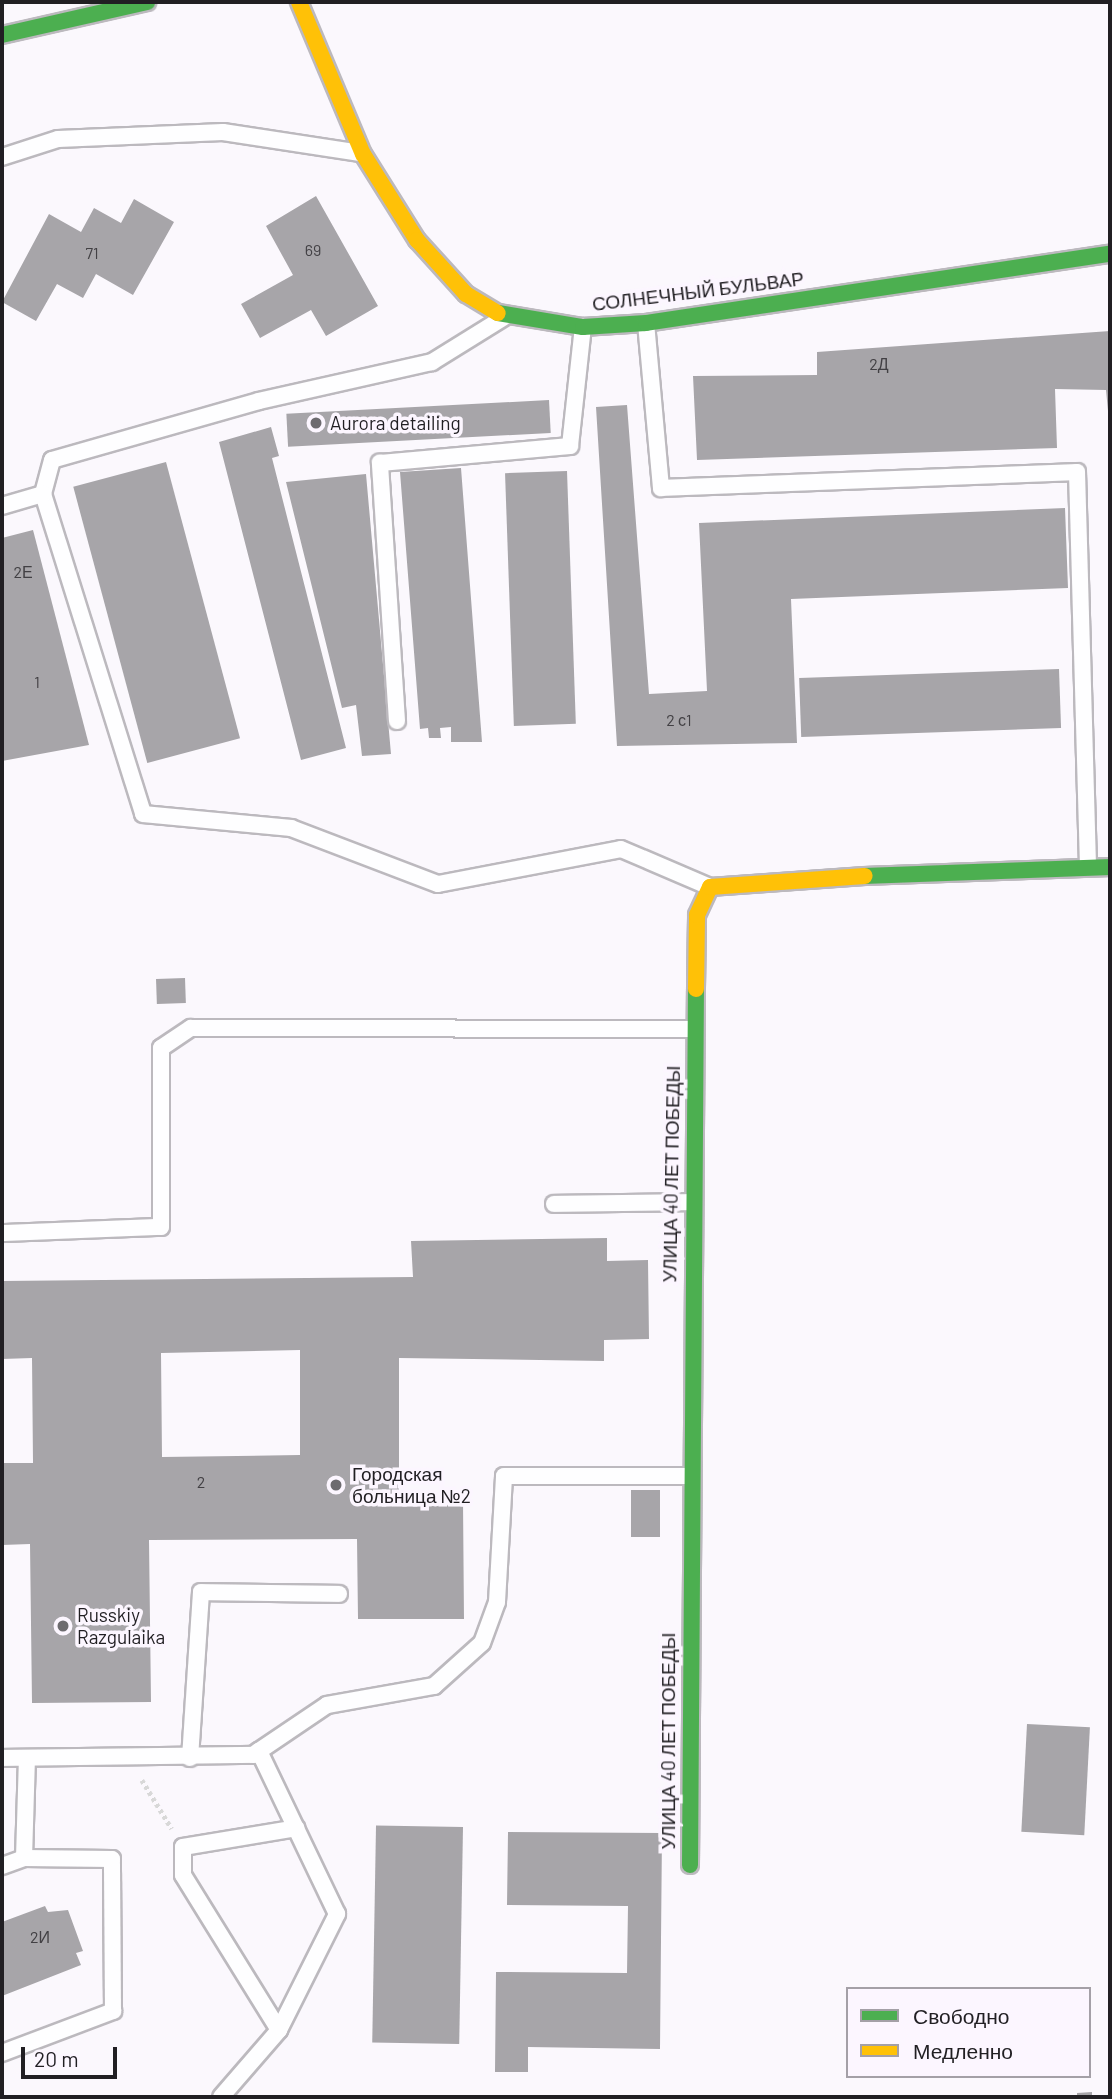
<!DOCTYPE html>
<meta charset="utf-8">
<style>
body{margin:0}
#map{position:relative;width:1112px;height:2099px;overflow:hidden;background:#fbf8fd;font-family:Barlow,sans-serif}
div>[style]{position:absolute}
.building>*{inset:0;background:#a7a5a9;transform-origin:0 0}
.path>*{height:4.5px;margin-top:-2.25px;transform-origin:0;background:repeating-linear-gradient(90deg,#d8d8d8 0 3.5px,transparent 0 7px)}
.roads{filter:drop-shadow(2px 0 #bcb9be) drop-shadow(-2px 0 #bcb9be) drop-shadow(0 2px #bcb9be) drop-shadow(0 -2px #bcb9be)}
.lane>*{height:16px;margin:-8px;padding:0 8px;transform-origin:8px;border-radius:8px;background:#fefeff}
.fast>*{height:16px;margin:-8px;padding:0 8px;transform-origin:8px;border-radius:8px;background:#4caf50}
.slow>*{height:16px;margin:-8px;padding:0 8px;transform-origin:8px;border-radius:8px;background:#ffc107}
.dots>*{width:19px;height:19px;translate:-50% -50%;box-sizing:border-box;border:4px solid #fcf6ff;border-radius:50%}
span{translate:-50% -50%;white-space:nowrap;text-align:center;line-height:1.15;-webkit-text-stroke:7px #fcf6ff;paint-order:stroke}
.number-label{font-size:16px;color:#424044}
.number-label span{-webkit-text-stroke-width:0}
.street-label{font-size:19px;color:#211f23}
.poi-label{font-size:19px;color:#211f23}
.left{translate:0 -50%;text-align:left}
.frame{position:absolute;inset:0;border:4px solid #211f23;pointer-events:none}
.legend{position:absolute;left:846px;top:1987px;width:245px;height:91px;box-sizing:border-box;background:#fcf6ff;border:2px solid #a4a0a7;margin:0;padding:9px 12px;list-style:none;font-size:21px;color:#211f23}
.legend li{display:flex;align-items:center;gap:14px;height:35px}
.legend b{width:35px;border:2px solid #a4a0a7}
.scale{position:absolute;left:21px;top:2047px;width:96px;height:32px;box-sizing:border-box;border:4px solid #211f23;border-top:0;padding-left:9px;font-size:21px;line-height:24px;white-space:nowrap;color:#211f23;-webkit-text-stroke:5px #fcf6ff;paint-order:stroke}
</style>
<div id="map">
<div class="building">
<div style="clip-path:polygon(316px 196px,378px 306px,326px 336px,311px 310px,260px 338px,241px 304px,293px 275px,266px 226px)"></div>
<div style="clip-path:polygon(134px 199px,174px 222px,133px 295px,96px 274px,83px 298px,57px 284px,36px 321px,2px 302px,49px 214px,81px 232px,94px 208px,121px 223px)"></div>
<div style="clip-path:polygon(1110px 331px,1110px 432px,1106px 390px,1055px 389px,1057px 448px,697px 460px,693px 376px,817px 375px,817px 352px)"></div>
<div style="left:549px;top:400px;width:33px;height:263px;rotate:87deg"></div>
<div style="clip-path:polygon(627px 405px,649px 694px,707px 691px,699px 523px,1065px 508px,1068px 588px,791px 599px,797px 743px,617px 746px,596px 407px)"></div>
<div style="clip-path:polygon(271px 427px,279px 456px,272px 458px,346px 748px,301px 760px,219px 442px)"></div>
<div style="left:166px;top:462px;width:286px;height:96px;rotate:75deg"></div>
<div style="clip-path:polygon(461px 468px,482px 742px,451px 742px,451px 727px,440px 728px,441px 738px,429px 738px,428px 728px,420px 729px,400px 472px)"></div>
<div style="left:567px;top:471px;width:253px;height:62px;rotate:88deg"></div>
<div style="clip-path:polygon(366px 474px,391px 754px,362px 756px,356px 705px,342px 708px,286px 482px)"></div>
<div style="clip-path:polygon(33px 530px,89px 745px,2px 761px,2px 538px)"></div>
<div style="left:1059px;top:669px;width:59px;height:260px;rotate:88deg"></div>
<div style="left:185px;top:978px;width:25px;height:29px;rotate:88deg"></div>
<div style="clip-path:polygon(evenodd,607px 1238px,607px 1261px,648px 1260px,649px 1339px,604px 1340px,604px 1361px,399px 1358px,399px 1501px,463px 1501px,464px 1619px,358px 1619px,357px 1539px,149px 1540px,151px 1702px,32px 1703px,30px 1544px,2px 1545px,2px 1463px,33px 1463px,32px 1358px,2px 1359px,2px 1281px,413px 1277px,411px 1241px,607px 1238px,300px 1350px,300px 1455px,162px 1457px,161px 1353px,300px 1350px)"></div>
<div style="left:631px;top:1490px;width:29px;height:47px"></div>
<div style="left:1027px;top:1724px;width:63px;height:108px;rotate:3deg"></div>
<div style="left:463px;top:1827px;width:217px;height:87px;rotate:91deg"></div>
<div style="clip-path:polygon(508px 1832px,662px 1833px,660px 2049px,528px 2047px,528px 2072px,495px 2072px,496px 1972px,627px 1973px,628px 1906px,507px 1905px)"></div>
<div style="clip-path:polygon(45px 1906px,48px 1912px,68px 1910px,83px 1951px,76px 1953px,81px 1965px,2px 1996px,2px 1922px)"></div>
<div style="clip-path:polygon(1092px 2092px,1092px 2097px,1077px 2097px,1077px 2093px)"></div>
</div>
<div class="path">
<div style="left:142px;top:1780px;width:57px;rotate:58.5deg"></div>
</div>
<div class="roads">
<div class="lane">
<div style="left:2px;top:157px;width:59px;rotate:-17.8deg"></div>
<div style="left:58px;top:139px;width:165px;rotate:-2.4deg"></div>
<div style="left:223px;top:132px;width:139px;rotate:8.7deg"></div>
<div style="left:503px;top:318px;width:84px;rotate:148.2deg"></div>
<div style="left:432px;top:362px;width:177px;rotate:167.3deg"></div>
<div style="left:259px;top:401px;width:215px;rotate:164.1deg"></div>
<div style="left:52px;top:460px;width:35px;rotate:105deg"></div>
<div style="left:43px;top:494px;width:335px;rotate:72.6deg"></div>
<div style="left:143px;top:814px;width:149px;rotate:5.4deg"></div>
<div style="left:291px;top:828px;width:157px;rotate:20.9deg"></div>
<div style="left:438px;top:884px;width:186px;rotate:-10.8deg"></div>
<div style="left:621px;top:849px;width:97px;rotate:23.1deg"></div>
<div style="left:646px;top:323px;width:166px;rotate:84.8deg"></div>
<div style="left:661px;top:488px;width:416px;rotate:-2.2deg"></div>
<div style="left:1077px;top:472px;width:395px;rotate:88.4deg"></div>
<div style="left:2px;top:506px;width:43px;rotate:-16.3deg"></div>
<div style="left:397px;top:721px;width:259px;rotate:-93.8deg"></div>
<div style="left:380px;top:463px;width:191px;rotate:-5.1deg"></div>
<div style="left:570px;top:446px;width:120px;rotate:-83.8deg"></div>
<div style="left:554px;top:1204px;width:137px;rotate:-0.8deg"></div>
<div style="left:2px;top:1233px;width:159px;rotate:-2.2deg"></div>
<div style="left:161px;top:1227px;width:179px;rotate:-90deg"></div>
<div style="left:161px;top:1048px;width:36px;rotate:-34deg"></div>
<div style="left:191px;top:1028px;width:503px;rotate:0.11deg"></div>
<div style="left:2px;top:1758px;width:251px;rotate:-0.7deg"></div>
<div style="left:253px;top:1755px;width:89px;rotate:-34deg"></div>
<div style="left:327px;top:1705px;width:109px;rotate:-10.1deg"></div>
<div style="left:434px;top:1686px;width:64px;rotate:-41.9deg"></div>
<div style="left:482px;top:1643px;width:44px;rotate:-69.9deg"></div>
<div style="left:497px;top:1602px;width:126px;rotate:-86.8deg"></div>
<div style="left:504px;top:1476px;width:185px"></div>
<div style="left:190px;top:1758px;width:166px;rotate:-86.2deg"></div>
<div style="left:201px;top:1592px;width:138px;rotate:0.8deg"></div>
<div style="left:2px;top:1866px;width:23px;rotate:-20deg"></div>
<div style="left:279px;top:2030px;width:182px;rotate:-121.8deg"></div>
<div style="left:183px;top:1875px;width:28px;rotate:-90deg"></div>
<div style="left:183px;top:1847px;width:115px;rotate:-9.5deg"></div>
<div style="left:2px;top:2053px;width:119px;rotate:-20.7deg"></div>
<div style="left:113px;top:2011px;width:152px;rotate:-90.4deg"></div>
<div style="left:112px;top:1859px;width:88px;rotate:-179.3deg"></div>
<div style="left:24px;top:1858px;width:100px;rotate:-88.3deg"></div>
<div style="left:221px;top:2097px;width:89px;rotate:-49.1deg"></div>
<div style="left:279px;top:2030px;width:130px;rotate:-63.4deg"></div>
<div style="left:337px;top:1914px;width:181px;rotate:-115.6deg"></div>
</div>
<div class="fast">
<div style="left:2px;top:35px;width:149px;rotate:-12.8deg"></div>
<div style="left:498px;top:313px;width:86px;rotate:9.4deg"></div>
<div style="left:583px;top:327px;width:63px;rotate:-3.6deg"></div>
<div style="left:646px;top:323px;width:469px;rotate:-8.5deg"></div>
<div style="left:865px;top:876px;width:245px;rotate:-2.1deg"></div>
<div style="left:690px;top:1865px;width:876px;rotate:-89.61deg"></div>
</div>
<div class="slow">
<div style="left:299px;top:2px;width:165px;rotate:67.2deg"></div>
<div style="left:363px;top:154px;width:102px;rotate:57.9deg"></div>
<div style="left:417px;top:240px;width:73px;rotate:47.8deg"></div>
<div style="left:466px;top:294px;width:37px;rotate:31deg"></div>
<div style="left:696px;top:989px;width:74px;rotate:-89.2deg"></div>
<div style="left:697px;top:915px;width:31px;rotate:-65deg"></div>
<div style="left:710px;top:887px;width:155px;rotate:-4.1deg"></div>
</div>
</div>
<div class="dots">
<div style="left:316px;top:423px;background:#6d6b6f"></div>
<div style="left:336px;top:1485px;background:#6d6b6f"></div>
<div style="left:63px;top:1626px;background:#6d6b6f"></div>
</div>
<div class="number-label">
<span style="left:313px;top:250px">69</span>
<span style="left:92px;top:253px">71</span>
<span style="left:879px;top:364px">2Д</span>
<span style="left:23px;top:572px">2Е</span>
<span style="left:37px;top:682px">1</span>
<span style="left:679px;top:720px">2 с1</span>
<span style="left:201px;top:1482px">2</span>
<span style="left:40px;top:1937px">2И</span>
</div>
<div class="street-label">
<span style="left:698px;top:291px;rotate:-7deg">СОЛНЕЧНЫЙ БУЛЬВАР</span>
<span style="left:671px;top:1174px;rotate:-89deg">УЛИЦА 40 ЛЕТ ПОБЕДЫ</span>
<span style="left:668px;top:1741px;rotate:-90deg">УЛИЦА 40 ЛЕТ ПОБЕДЫ</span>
</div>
<div class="poi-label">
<span class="left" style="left:330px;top:423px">Aurora detailing</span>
<span class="left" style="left:352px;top:1485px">Городская<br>больница №2</span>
<span class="left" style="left:77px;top:1626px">Russkiy<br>Razgulaika</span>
</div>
<div class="frame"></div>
<ul class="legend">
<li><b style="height:9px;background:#4caf50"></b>Свободно</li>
<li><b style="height:9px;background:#ffc107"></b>Медленно</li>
</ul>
<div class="scale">20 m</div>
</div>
